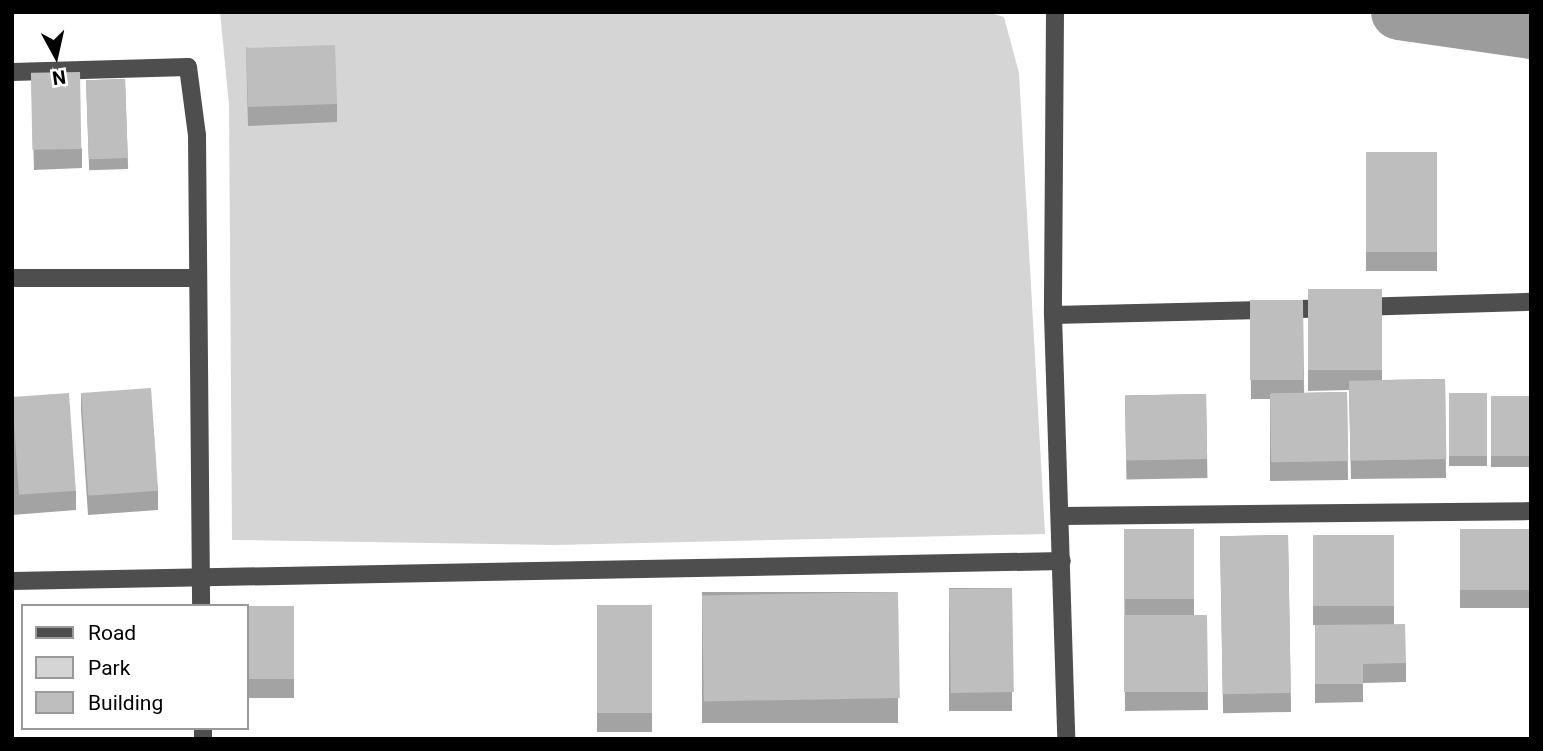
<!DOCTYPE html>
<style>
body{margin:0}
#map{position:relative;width:1543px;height:751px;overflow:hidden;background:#fff;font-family:Roboto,sans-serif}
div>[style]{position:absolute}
.green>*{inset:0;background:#d5d5d5}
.canal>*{height:56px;margin:-28px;padding:0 28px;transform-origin:28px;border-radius:28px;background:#9c9c9c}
.minor>*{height:18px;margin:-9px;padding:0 9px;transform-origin:9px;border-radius:9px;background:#4e4e4e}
.wall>*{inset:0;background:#a3a3a3;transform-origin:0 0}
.building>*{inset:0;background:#bebebe;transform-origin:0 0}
span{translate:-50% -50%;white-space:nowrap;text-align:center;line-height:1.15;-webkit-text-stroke:7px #fff;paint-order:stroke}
.frame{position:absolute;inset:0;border:14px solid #000;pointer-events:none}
.legend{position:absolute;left:21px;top:604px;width:228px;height:126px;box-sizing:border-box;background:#fff;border:2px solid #999;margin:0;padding:9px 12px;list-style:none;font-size:21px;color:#000}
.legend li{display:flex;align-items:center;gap:14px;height:35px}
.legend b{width:35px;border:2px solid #999}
.north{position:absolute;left:21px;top:21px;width:70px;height:70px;-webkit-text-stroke:5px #fff;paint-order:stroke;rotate:172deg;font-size:19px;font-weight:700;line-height:28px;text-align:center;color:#000}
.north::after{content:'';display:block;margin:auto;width:24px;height:32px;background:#000;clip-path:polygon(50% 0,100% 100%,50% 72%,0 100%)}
</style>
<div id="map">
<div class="green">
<div style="clip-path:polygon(220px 12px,987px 12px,1004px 17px,1019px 73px,1045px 534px,554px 545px,232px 540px,229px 105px)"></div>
</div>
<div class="canal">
<div style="left:1399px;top:12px;width:133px;rotate:8.2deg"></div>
</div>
<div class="minor">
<div style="left:1055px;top:12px;width:303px;rotate:90.4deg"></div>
<div style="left:1053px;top:315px;width:424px;rotate:88.2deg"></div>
<div style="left:12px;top:72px;width:176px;rotate:-1.6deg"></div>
<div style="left:188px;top:67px;width:69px;rotate:82.5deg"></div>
<div style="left:197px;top:135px;width:471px;rotate:89.5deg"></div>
<div style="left:12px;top:278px;width:186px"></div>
<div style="left:1358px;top:307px;width:173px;rotate:-1.7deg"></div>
<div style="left:1053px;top:315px;width:277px;rotate:-1.4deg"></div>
<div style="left:1061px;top:516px;width:470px;rotate:-0.6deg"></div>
<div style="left:12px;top:581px;width:1050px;rotate:-1.09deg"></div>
<div style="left:203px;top:728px;width:11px;rotate:90deg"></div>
</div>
<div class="wall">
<div style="clip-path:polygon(246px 47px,337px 104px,337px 122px,248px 126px)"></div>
<div style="clip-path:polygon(31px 74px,82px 149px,82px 168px,34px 170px)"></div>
<div style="left:125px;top:79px;width:90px;height:39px;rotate:88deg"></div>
<div style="left:1366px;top:152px;width:71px;height:119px"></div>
<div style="clip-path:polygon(1382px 289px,1382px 380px,1445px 379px,1446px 478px,1351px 479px,1349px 390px,1308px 391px,1308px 290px)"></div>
<div style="clip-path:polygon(1250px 300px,1303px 300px,1304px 393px,1347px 392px,1348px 480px,1270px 481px,1270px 399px,1251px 399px)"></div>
<div style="clip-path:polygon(81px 393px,158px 491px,158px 510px,88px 515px,81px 411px)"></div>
<div style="left:1487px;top:393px;width:73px;height:38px;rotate:90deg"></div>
<div style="left:1206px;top:394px;width:84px;height:81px;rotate:89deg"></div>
<div style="left:1531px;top:396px;width:71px;height:40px;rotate:90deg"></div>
<div style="clip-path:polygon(12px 397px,76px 491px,76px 510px,12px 515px)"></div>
<div style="clip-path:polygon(1124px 529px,1194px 529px,1194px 615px,1207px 615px,1208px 710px,1125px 711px)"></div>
<div style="left:1531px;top:529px;width:79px;height:71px;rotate:90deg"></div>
<div style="left:1288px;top:535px;width:177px;height:68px;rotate:89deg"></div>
<div style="clip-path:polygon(1313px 535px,1394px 535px,1394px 624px,1406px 663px,1406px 682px,1363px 683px,1363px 702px,1315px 703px,1315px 625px,1313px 625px)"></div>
<div style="left:1012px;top:588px;width:123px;height:63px;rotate:90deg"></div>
<div style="left:898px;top:592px;width:131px;height:196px;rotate:90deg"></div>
<div style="left:597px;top:605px;width:55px;height:127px"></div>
<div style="left:247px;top:606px;width:47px;height:92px"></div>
</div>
<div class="building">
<div style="left:335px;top:45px;width:59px;height:89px;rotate:88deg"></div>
<div style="left:80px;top:72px;width:77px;height:49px;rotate:89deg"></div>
<div style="left:125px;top:79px;width:79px;height:39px;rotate:88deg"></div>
<div style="left:1366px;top:152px;width:71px;height:100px"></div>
<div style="left:1382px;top:289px;width:81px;height:74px;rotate:90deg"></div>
<div style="left:1250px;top:300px;width:53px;height:80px"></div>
<div style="left:1445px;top:379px;width:80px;height:96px;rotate:89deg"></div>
<div style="left:151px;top:388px;width:103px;height:70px;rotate:86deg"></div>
<div style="left:1347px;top:392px;width:69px;height:77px;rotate:89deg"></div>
<div style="left:69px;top:393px;width:98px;height:57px;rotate:86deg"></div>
<div style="left:1487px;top:393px;width:63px;height:38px;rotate:90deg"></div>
<div style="left:1206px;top:394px;width:65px;height:81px;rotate:89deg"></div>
<div style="left:1531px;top:396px;width:60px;height:40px;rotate:90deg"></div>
<div style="left:1124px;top:529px;width:70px;height:70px"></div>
<div style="left:1531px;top:529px;width:61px;height:71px;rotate:90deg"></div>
<div style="left:1288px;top:535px;width:158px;height:68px;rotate:89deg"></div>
<div style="left:1313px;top:535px;width:81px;height:71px"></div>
<div style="left:1012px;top:588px;width:104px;height:63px;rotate:89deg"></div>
<div style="left:898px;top:592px;width:106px;height:196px;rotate:89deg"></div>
<div style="left:597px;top:605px;width:55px;height:108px"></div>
<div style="left:247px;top:606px;width:47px;height:73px"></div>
<div style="left:1124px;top:615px;width:83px;height:77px"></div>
<div style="clip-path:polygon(1405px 624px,1406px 663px,1363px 664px,1363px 684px,1315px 684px,1315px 625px)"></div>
</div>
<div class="frame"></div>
<ul class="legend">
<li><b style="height:9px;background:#4e4e4e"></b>Road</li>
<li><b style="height:19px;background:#d5d5d5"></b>Park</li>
<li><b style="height:19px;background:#bebebe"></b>Building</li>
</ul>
<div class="north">N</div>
</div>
